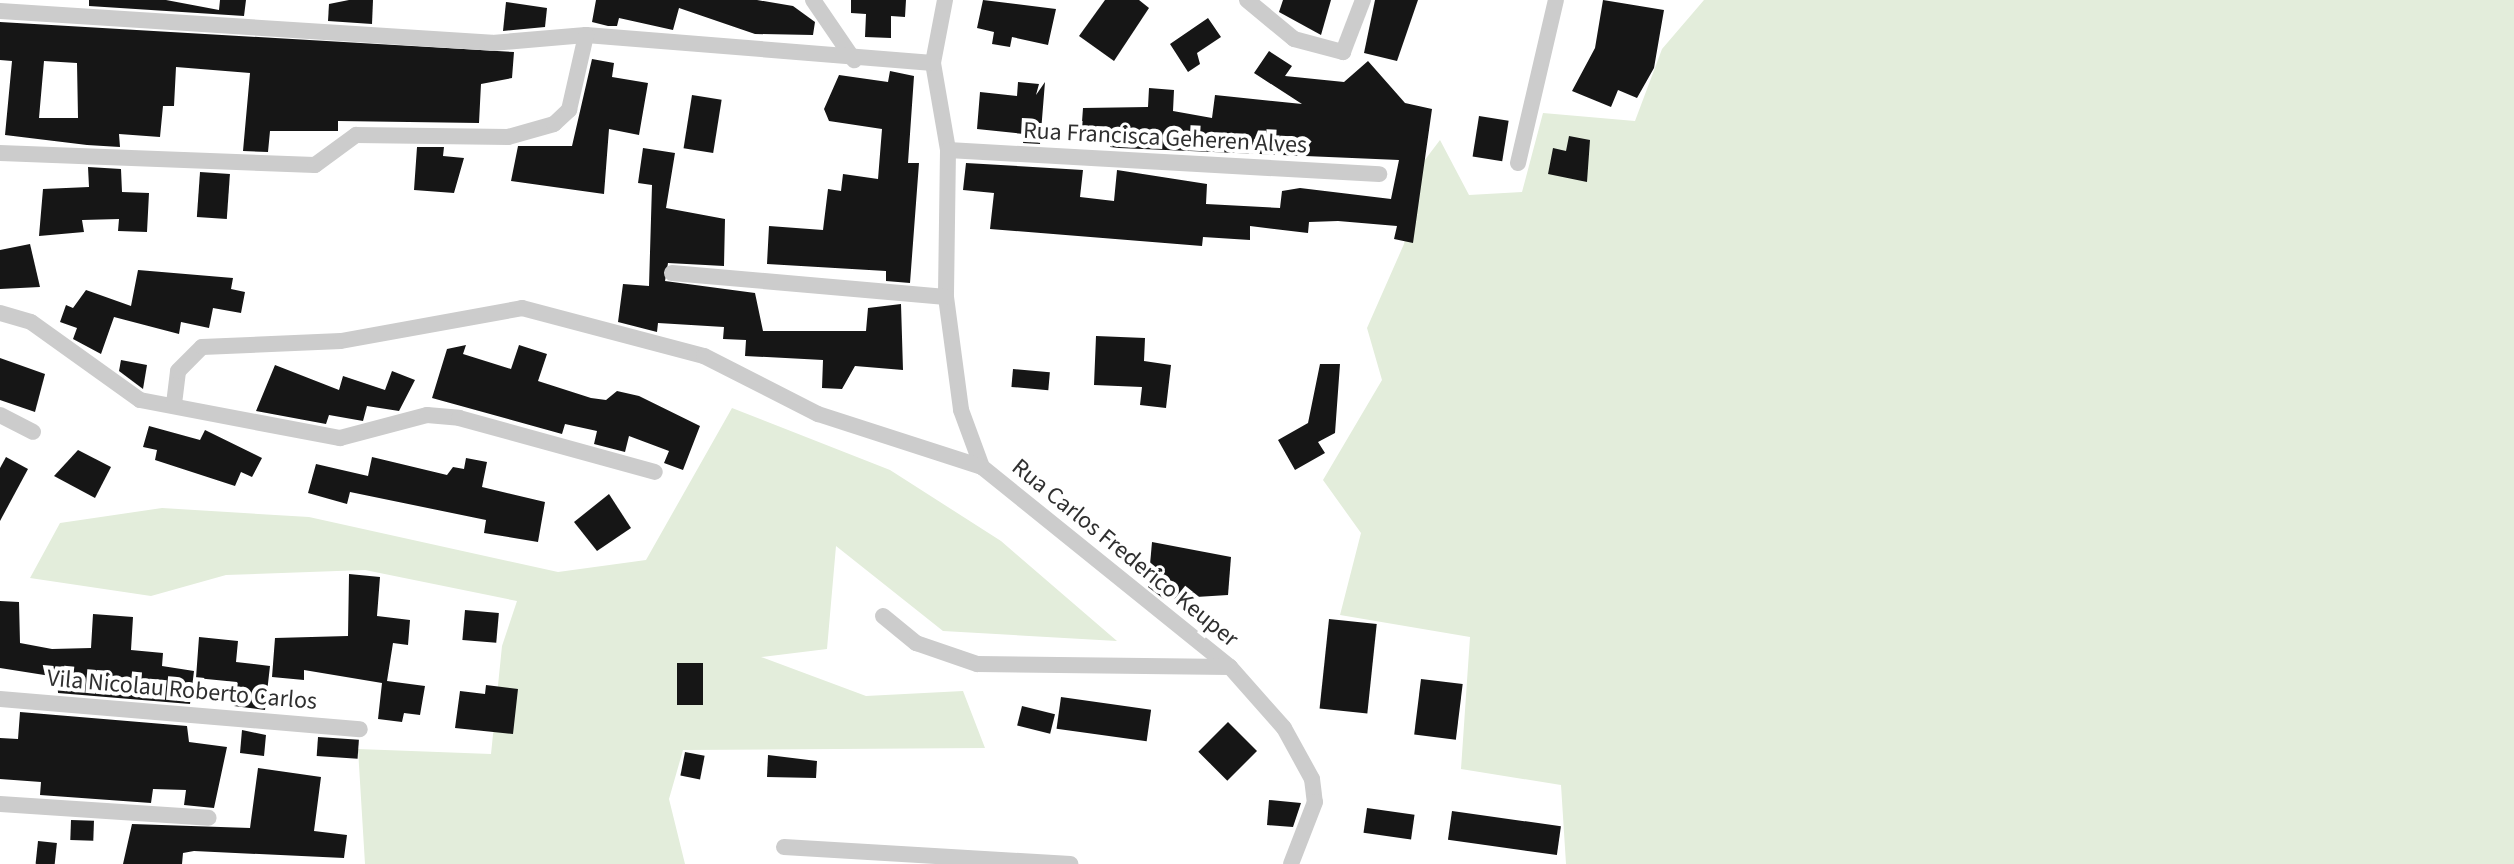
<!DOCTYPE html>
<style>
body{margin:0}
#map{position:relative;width:2514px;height:864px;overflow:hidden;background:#fff;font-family:"Source Sans 3",sans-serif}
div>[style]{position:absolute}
.green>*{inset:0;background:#e3eddb}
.building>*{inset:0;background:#161616;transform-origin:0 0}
.street>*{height:16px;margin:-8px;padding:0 8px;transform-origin:8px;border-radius:8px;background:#ccc}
span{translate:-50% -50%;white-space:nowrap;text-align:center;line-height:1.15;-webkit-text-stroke:8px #fff;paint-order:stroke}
.street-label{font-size:24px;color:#2f2f2f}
</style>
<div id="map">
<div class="green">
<div style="clip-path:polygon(1704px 0,2514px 0,2514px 864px,1566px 864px,1561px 785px,1461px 769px,1470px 637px,1340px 615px,1361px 533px,1323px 480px,1382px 380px,1367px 328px,1404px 244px,1421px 165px,1440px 140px,1469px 195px,1522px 192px,1543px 113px,1635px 121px,1662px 49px)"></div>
<div style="clip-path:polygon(732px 408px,890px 470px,1001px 541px,1117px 641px,943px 631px,836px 546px,827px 649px,761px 657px,866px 696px,963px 691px,985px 748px,683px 750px,669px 799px,685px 864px,365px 864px,358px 749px,491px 754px,502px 646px,517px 601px,365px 570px,226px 575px,151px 596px,30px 578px,60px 523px,162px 508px,309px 517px,558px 572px,646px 560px)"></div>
</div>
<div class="building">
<div style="clip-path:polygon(89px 0,166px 0,219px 10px,220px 0,246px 0,244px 16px,89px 6px)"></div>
<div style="clip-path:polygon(349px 0,373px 0,372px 24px,328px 21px,329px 4px)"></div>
<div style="clip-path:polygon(596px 0,757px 0,793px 6px,815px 22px,813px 35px,755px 34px,679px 8px,673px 30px,619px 18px,617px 26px,608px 26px,592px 22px)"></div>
<div style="clip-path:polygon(851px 0,906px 0,905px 17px,891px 16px,891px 38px,865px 37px,866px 14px,851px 13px)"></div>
<div style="clip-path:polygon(983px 0,1056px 9px,1048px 45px,1012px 37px,1010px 47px,992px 44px,994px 32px,977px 28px)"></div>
<div style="clip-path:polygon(1105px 0,1139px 0,1149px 8px,1114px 61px,1079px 36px)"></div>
<div style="clip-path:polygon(1283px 0,1331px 0,1321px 35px,1279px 12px)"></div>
<div style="clip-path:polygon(1375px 0,1418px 0,1397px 61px,1364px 53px)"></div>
<div style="clip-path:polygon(1603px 0,1664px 10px,1654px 68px,1637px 98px,1618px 90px,1611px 107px,1572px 91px,1595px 48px)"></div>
<div style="clip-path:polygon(506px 2px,547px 8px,545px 27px,503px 31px)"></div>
<div style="clip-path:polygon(1208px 18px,1221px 37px,1197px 53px,1200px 64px,1188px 72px,1170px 44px)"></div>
<div style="clip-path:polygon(evenodd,0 22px,514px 52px,512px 78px,481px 84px,479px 123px,338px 121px,338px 131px,270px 131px,268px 152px,243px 151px,250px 73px,176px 67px,174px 106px,163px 106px,160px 137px,119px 134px,120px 147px,87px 145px,5px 135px,12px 61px,0 60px,0 22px,44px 61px,77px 63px,78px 118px,39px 118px,44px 61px)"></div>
<div style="clip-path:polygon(1269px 51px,1292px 66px,1285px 76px,1344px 82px,1368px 61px,1405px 103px,1432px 109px,1413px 243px,1394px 239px,1397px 226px,1338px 221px,1309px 222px,1308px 233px,1250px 226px,1250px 240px,1203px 237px,1202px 246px,990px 229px,994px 193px,963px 190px,966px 163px,1083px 170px,1080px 197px,1114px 201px,1117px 170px,1207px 184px,1206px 204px,1280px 208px,1282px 191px,1300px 188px,1391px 199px,1399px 160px,1119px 148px,1110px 147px,1111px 138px,1081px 136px,1083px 108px,1148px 107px,1149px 88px,1174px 90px,1173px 111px,1212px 118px,1215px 95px,1302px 104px,1254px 73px)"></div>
<div style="clip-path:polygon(592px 59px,614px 63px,612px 77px,648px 83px,639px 135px,609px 129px,604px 194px,511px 181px,518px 146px,572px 146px)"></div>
<div style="clip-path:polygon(890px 71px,914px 76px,908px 163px,919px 163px,910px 283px,886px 281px,886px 271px,767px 264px,769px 226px,823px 230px,828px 189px,841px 191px,843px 174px,878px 179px,882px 129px,829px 121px,824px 109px,839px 75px,888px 82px)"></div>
<div style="clip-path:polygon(1018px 82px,1039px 84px,1036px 95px,1045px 82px,1040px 144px,1023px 143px,1024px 134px,977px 129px,980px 92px,1017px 96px)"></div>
<div style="left:692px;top:95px;width:30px;height:54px;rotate:9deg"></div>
<div style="left:1479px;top:116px;width:30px;height:41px;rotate:9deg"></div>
<div style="clip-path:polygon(1569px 136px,1590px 140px,1587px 182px,1548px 174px,1553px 148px,1566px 151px)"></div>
<div style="clip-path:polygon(417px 147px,444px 147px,443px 156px,464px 158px,454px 193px,414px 190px)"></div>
<div style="clip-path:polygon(643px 148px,675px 153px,666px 208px,725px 219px,724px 266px,668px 263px,665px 281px,755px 293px,763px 331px,866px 331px,868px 308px,901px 304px,903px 370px,855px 366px,842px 389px,822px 388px,823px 360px,745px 356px,746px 340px,723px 339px,724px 327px,658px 323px,657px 332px,618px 322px,623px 284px,649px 286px,652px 185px,638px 183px)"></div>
<div style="clip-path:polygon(88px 167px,121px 169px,122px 192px,149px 193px,147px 232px,118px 231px,119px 219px,82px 220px,84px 232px,39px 236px,43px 189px,89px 187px)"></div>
<div style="left:200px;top:172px;width:30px;height:45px;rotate:4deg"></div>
<div style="clip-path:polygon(30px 244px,40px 287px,0 289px,0 250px)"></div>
<div style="clip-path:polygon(138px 270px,233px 278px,231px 289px,245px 292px,241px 313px,213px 308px,209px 328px,181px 322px,179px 334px,114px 317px,101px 354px,73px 339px,77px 328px,60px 322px,66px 305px,73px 308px,86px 290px,131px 306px)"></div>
<div style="clip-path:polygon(1096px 336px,1145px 338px,1144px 361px,1171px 365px,1166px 408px,1140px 405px,1142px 387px,1094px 385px)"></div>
<div style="clip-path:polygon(466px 345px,463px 354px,511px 369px,519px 345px,547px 354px,538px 381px,591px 398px,606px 400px,617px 391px,639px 396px,700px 426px,683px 470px,664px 463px,669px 451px,629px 436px,625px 452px,594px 444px,597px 431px,565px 424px,562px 434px,432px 398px,447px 349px)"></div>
<div style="clip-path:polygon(0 358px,45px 374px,35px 412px,0 400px)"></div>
<div style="clip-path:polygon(121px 360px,147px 365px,143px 389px,119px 371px)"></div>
<div style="clip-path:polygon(1320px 364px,1340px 364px,1335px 433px,1318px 442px,1325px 453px,1295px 470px,1278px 440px,1308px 423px)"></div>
<div style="clip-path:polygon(275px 365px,339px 390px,343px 376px,385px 390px,392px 371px,415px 380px,399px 411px,367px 406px,363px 421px,329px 415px,326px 424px,256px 411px)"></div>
<div style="left:1013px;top:369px;width:37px;height:18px;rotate:5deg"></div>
<div style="clip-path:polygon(149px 426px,200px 440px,205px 430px,262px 458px,252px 477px,241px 472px,235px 486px,155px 460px,157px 450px,143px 447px)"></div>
<div style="clip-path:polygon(78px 450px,111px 467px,95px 498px,54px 476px)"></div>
<div style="clip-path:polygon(6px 457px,28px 469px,0 521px,0 468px)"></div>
<div style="clip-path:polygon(372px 457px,447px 475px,453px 467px,464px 469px,466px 458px,487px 462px,482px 487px,545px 502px,538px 542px,484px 533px,486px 520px,350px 492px,347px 504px,308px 493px,316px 464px,368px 476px)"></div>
<div style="clip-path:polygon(609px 494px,631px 528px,597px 551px,574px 522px)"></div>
<div style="clip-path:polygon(1152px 542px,1231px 557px,1228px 595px,1164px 599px,1148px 587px)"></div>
<div style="clip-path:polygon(349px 574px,380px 577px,377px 616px,410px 620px,408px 645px,393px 643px,387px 681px,425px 686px,420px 715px,404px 713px,402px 722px,378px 719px,382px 683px,304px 670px,304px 680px,272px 677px,275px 638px,348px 636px)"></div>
<div style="clip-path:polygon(0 601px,19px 602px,20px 643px,52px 649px,91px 648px,93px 614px,133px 617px,131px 650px,163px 653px,162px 666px,194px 671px,190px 704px,58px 693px,57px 677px,0 668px)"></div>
<div style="left:465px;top:610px;width:34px;height:30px;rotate:5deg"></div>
<div style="left:1329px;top:619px;width:48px;height:90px;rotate:6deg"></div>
<div style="clip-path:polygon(199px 637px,238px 641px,236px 662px,270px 666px,265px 710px,234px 706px,237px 682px,196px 678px)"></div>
<div style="left:677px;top:663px;width:26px;height:42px"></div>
<div style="left:1421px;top:679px;width:42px;height:56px;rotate:7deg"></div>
<div style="clip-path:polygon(486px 685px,518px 689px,513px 734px,455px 728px,460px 691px,485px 694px)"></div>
<div style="left:1061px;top:697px;width:91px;height:32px;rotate:8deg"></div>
<div style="left:1022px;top:706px;width:34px;height:20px;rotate:14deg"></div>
<div style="clip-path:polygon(20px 712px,187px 726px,189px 742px,227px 747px,214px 808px,184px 805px,186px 790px,153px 789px,151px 803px,40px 795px,41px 782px,0 779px,0 738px,18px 739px)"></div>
<div style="left:1228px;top:722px;width:41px;height:42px;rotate:45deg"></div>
<div style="clip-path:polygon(242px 730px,266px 735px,264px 756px,240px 753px)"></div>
<div style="left:318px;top:737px;width:41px;height:19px;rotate:4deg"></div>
<div style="left:685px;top:752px;width:20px;height:24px;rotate:11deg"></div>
<div style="clip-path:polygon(768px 755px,817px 761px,816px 778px,767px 777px)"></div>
<div style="clip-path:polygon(258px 768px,321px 777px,314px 831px,347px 835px,344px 858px,194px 851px,183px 853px,182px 864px,123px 864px,132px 824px,250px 828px)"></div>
<div style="clip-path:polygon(1269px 800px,1301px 803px,1293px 827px,1267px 825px)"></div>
<div style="left:1367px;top:808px;width:48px;height:25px;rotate:8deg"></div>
<div style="left:1452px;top:811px;width:110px;height:29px;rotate:8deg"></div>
<div style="left:71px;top:820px;width:23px;height:20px;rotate:2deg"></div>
<div style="left:38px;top:841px;width:19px;height:23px;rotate:6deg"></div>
</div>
<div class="street">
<div style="left:813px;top:0;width:73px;rotate:55.7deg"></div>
<div style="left:945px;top:0;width:64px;rotate:100.8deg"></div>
<div style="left:933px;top:63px;width:88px;rotate:80.2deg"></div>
<div style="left:948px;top:150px;width:147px;rotate:90.8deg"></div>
<div style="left:946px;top:297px;width:114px;rotate:82.4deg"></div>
<div style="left:961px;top:410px;width:61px;rotate:69.8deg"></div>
<div style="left:982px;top:467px;width:319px;rotate:38.9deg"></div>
<div style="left:1230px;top:667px;width:81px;rotate:48.5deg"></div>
<div style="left:1284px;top:728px;width:58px;rotate:61.2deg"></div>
<div style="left:1312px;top:779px;width:23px;rotate:83deg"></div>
<div style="left:1315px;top:802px;width:66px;rotate:111.2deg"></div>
<div style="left:1247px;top:0;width:61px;rotate:39.7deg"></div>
<div style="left:1294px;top:39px;width:51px;rotate:14.9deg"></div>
<div style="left:1343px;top:52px;width:56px;rotate:-69deg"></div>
<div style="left:0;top:11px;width:493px;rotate:3.7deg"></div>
<div style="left:492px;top:43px;width:94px;rotate:-4.9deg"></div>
<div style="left:586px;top:35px;width:348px;rotate:4.6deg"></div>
<div style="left:948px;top:150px;width:432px;rotate:3.2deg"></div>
<div style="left:0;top:153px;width:315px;rotate:2.2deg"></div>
<div style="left:315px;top:165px;width:51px;rotate:-36.2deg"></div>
<div style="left:356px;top:135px;width:152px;rotate:0.8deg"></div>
<div style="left:508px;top:137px;width:48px;rotate:-15.8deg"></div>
<div style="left:554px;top:124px;width:21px;rotate:-43deg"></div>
<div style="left:569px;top:110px;width:77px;rotate:-77.2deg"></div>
<div style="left:1518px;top:163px;width:167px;rotate:-76.9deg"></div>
<div style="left:672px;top:273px;width:275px;rotate:5deg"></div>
<div style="left:0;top:313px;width:32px;rotate:16deg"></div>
<div style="left:31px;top:322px;width:134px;rotate:35.6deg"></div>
<div style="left:140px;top:400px;width:204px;rotate:10.8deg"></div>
<div style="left:340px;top:438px;width:90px;rotate:-14.8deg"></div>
<div style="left:427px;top:415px;width:32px;rotate:5deg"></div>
<div style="left:459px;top:418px;width:203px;rotate:15.4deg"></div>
<div style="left:174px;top:404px;width:33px;rotate:-83deg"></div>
<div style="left:178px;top:371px;width:34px;rotate:-45deg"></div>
<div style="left:202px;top:347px;width:139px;rotate:-2.5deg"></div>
<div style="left:341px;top:341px;width:184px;rotate:-10.3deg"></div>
<div style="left:522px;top:308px;width:188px;rotate:14.8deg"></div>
<div style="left:704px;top:356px;width:128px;rotate:27deg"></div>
<div style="left:818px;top:414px;width:172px;rotate:17.9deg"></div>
<div style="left:0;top:415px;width:37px;rotate:27deg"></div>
<div style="left:883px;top:616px;width:43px;rotate:39.3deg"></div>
<div style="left:916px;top:643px;width:65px;rotate:19deg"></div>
<div style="left:977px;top:664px;width:253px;rotate:0.7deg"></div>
<div style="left:0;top:699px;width:361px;rotate:4.8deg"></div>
<div style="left:0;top:804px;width:209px;rotate:3.8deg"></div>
<div style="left:784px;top:847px;width:287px;rotate:3.4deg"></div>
</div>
<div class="street-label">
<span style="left:1165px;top:138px;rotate:3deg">Rua Francisca Geheren Alves</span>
<span style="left:1125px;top:553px;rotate:39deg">Rua Carlos Frederico Keuper</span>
<span style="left:182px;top:690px;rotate:5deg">Vila Nicolau Roberto Carlos</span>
</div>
</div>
